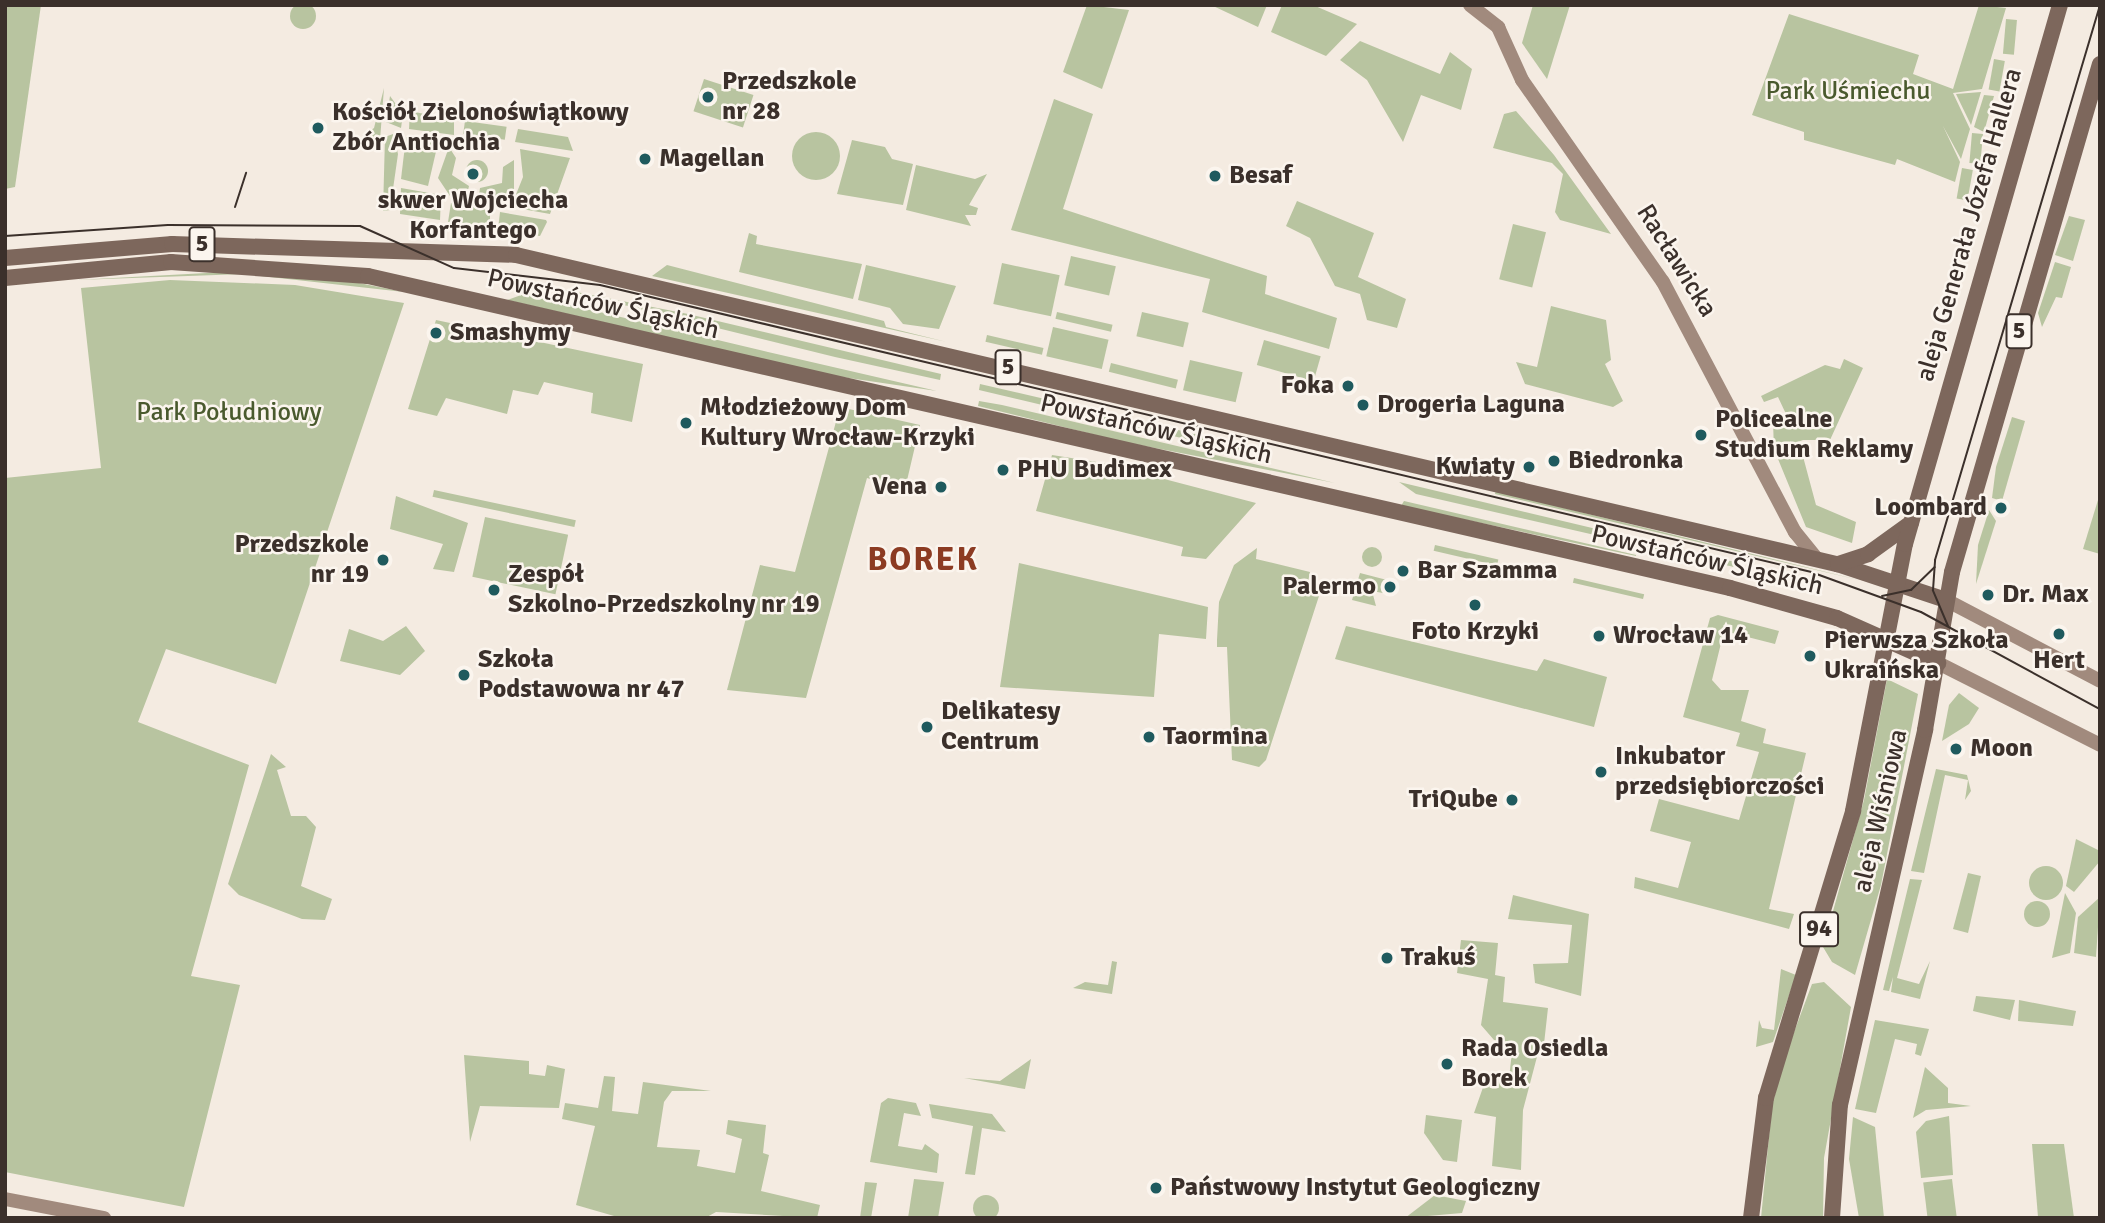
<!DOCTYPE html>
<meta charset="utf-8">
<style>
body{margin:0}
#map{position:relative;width:2105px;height:1223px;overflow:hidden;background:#f4ebe1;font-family:Signika,sans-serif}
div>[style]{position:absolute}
.green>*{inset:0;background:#b8c4a0;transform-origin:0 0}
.round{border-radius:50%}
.secondary>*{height:14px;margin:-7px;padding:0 7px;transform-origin:7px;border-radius:7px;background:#a18a7d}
.primary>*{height:16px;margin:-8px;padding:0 8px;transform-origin:8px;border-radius:8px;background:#7d675c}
.tram>*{height:2px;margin:-1px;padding:0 1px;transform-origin:1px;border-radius:1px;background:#3b302b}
.dots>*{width:19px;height:19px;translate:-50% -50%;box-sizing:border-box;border:4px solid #fbf5ee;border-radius:50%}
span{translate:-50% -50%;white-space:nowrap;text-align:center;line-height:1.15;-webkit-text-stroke:5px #fbf5ee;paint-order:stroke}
.shield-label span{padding:2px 5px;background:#fbf5ee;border:2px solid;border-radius:5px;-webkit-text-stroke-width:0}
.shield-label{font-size:24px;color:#3b302b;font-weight:700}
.poi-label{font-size:26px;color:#3b302b;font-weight:700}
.left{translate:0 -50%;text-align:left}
.right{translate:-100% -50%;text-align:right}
.park-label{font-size:26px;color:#4a5a2e}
.street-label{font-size:26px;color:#3b302b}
.district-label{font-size:33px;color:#8c3b22;font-weight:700;letter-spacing:2px}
.frame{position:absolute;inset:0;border:7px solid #3b302b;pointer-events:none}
</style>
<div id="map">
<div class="green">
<div class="round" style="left:290px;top:3px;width:26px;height:26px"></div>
<div style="clip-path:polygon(5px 5px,41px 5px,15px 187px,5px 189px)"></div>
<div style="clip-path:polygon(1087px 5px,1129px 10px,1102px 89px,1063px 72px)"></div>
<div style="clip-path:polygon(1211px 5px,1267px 5px,1258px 27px)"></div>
<div style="clip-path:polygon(1282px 5px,1313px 5px,1357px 24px,1326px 56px,1271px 32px)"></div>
<div style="clip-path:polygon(1533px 5px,1570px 5px,1547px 79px,1522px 43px)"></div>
<div style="clip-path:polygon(1979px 5px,2006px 8px,1982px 89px,1953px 93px,1970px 129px,1961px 159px,1943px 126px,1960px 162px,1955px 182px,1897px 159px,1895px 165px,1804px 140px,1804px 132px,1752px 115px,1789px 14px,1919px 55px,1913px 74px,1953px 89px)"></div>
<div style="left:2006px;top:19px;width:11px;height:35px;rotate:5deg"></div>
<div style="clip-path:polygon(1360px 41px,1440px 74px,1450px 52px,1472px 69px,1461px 110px,1421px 95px,1403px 142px,1367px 80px,1340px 60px)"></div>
<div style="left:1994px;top:59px;width:11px;height:31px;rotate:10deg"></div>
<div style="left:704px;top:79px;width:52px;height:34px;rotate:18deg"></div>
<div style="clip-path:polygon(384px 88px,380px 140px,368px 146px,364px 135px,374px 128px)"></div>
<div style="clip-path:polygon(1981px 92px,1971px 125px,1956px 94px)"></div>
<div style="clip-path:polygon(1984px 95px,1994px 96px,1984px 132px,1974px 127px)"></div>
<div style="clip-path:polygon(390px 96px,403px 114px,401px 128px,386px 122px)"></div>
<div style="clip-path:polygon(1054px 99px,1093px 114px,1063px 209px,1267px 276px,1265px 294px,1337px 318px,1329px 349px,1202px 312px,1210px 279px,1011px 230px)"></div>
<div style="clip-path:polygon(410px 111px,454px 120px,454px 135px,409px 129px)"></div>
<div style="clip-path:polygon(1516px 111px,1554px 155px,1611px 234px,1560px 220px,1555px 212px,1563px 174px,1552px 163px,1493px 148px,1504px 114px)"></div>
<div style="left:465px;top:121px;width:42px;height:13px;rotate:8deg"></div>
<div style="clip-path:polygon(518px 129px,568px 137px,573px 151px,515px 142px)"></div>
<div class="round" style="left:792px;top:132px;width:48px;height:48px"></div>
<div style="left:1972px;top:133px;width:11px;height:30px;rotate:5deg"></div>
<div style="clip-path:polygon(393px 134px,398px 154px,390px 210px,383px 211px,385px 137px)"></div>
<div style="clip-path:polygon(406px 137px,438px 143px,428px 186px,401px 179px)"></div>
<div style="clip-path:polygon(852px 140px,885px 147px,892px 159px,913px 164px,903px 205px,837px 194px)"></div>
<div style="clip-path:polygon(449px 147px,456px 158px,452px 175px,469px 186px,466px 199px,450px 196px,438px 178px)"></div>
<div style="clip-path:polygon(520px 149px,570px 158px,550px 214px,511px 207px,523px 177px)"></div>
<div style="clip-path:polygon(514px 160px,514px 191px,494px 204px,478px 201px,480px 188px,502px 183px,503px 167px)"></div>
<div class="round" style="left:466px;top:160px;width:22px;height:22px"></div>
<div style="clip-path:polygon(916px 165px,975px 179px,987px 174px,969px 205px,978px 208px,976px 215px,965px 215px,971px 226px,906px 210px)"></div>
<div style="left:1962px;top:168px;width:11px;height:31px;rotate:10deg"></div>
<div style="clip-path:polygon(401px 188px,441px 195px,440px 220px,400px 214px)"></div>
<div style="clip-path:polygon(1297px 201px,1374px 233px,1358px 277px,1406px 299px,1397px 328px,1367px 320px,1360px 294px,1335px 286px,1310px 238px,1286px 226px)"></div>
<div style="clip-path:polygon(451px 203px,490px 210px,490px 227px,448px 222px)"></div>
<div style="clip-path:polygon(500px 212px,546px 220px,547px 222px,540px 236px,498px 230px)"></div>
<div style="clip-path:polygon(2069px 216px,2085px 220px,2073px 261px,2055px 255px)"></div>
<div style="left:1513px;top:224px;width:34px;height:57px;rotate:14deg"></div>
<div style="clip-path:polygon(749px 233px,757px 236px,756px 244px,862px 264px,853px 299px,739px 272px)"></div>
<div style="left:1071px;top:256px;width:46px;height:30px;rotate:13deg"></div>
<div style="clip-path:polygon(2055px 262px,2071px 267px,2062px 298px,2056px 297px,2042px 327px,2038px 313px)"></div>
<div style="left:1002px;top:263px;width:59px;height:42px;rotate:12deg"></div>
<div style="clip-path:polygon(667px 265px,884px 321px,886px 327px,947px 342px,652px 276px)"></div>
<div style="clip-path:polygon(866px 265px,956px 286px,939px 329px,903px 324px,890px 308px,858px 300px)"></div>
<div style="clip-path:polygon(244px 271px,344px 280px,404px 292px,244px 274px,76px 280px)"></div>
<div style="clip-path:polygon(170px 280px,295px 285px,404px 303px,276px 684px,166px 649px,138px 722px,249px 765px,191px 976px,240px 985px,184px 1207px,5px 1172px,5px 478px,101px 468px,81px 288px)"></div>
<div style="clip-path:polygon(551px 287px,688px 314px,941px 374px,940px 380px,835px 357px)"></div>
<div style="clip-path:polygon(524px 294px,768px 352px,937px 391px,835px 376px,507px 300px)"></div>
<div style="clip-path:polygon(1551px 306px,1606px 320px,1611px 360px,1605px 364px,1623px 401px,1613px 407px,1525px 384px,1516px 362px,1537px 367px)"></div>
<div style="left:1057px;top:312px;width:57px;height:7px;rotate:13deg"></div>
<div style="left:1142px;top:312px;width:48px;height:25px;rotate:13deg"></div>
<div style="clip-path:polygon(436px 320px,643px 364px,632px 422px,591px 413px,593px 393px,544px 382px,538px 395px,513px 390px,507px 414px,446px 398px,437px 416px,408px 409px)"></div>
<div style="left:1053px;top:327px;width:57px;height:30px;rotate:13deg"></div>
<div style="left:987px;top:335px;width:58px;height:7px;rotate:13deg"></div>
<div style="left:1264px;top:340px;width:59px;height:26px;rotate:16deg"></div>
<div style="clip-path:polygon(1844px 359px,1863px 368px,1830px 440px,1803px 440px,1774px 451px,1773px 421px,1786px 414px,1778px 397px,1764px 402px,1761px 396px,1825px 365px,1840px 369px)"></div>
<div style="left:1190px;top:360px;width:54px;height:31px;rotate:13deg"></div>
<div style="left:1111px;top:363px;width:69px;height:9px;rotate:14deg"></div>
<div style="clip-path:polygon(980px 384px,1251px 447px,1249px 454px,979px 390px)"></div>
<div style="clip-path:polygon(979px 401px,1002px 405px,1335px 483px,1124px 442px,978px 406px)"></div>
<div style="clip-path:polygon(840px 407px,920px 425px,905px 489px,867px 478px,806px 698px,727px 690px,760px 565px,795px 572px)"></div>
<div style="clip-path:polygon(2012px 417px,2025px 421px,2002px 501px,1992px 498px,1996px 467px)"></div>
<div style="clip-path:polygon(1801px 449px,1816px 505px,1856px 522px,1852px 543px,1806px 527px,1778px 459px)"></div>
<div style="clip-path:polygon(1052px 455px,1103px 463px,1256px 503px,1206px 559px,1181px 556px,1183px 547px,1036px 511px)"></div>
<div style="clip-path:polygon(1399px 482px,1735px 562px,1734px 567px,1416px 494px)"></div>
<div style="clip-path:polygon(1496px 489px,1568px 509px,1863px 581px,1495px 494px)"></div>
<div style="left:434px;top:490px;width:145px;height:7px;rotate:12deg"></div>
<div style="clip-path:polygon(396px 496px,468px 523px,454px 572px,433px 569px,443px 544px,390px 529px)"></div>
<div style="clip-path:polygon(2098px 500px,2100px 501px,2100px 554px,2083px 549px)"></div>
<div style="clip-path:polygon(1404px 501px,1636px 555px,1636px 556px,1401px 506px)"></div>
<div style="clip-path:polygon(1989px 510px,1996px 521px,1976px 584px,1978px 545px)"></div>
<div style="left:485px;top:517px;width:85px;height:61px;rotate:12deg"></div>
<div style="left:1435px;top:545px;width:65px;height:6px;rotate:13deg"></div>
<div class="round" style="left:1362px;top:547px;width:20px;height:20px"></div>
<div style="clip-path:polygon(1257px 548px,1256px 559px,1310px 572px,1306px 592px,1319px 596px,1266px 760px,1259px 767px,1232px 760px,1227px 647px,1217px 647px,1217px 640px,1219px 602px,1234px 565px)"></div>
<div style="clip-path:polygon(1019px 563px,1208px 607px,1206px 639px,1159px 634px,1154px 697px,1000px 687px)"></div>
<div style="clip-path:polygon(1360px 573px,1387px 580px,1383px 593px,1372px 591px,1376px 606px,1352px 600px)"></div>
<div style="left:1574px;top:578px;width:72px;height:5px;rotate:13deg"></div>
<div style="clip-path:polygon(1718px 615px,1779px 631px,1775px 644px,1724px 631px,1712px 680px,1721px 690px,1749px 690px,1741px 721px,1766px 729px,1763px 743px,1806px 753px,1769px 909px,1794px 914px,1789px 929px,1634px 888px,1635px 877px,1678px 888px,1691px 842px,1650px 831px,1659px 799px,1739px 820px,1759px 752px,1736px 746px,1740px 733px,1683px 717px,1710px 618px)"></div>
<div style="clip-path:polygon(406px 626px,425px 651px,400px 675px,340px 661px,349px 629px,383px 641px)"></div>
<div style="clip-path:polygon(1346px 626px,1537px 671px,1544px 659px,1607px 677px,1594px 727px,1335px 659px)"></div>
<div style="clip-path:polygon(1887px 679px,1918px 694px,1881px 885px,1855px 975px,1832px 962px,1823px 947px,1864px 800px)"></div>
<div style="clip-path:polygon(1959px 693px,1979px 708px,1969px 724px,1942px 741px,1949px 705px)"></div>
<div style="clip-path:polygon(271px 754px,286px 767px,277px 770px,291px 816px,306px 816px,316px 827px,301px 886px,332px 899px,325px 920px,302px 919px,239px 895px,228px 884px)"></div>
<div style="clip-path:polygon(1936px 769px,1967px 775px,1971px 791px,1965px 800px,1968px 780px,1945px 775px,1924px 873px,1911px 871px)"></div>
<div style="clip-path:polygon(2076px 839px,2100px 851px,2100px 861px,2074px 892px,2066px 886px)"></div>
<div class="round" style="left:2029px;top:866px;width:34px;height:34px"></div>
<div style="clip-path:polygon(1968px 873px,1981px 876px,1968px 933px,1953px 929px)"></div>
<div style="clip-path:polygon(1910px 879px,1922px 880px,1897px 978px,1919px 984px,1930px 961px,1920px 999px,1891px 992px,1893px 977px,1889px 991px,1883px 990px)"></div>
<div style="clip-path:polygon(2065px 893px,2076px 913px,2070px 953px,2052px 958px)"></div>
<div style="clip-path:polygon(1513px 895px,1589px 914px,1581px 996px,1535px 983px,1533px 964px,1568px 963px,1572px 925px,1508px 919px)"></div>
<div style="clip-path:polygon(2100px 897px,2096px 957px,2074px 953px,2078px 917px)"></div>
<div class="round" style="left:2024px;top:901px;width:26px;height:26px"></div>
<div style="clip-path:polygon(1461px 940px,1498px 943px,1495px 975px,1505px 977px,1503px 1002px,1548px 1008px,1543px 1053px,1538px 1053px,1523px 1110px,1521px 1170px,1492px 1166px,1496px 1117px,1474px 1113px,1487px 1076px,1509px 1078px,1513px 1043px,1494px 1040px,1481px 1025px,1488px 979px,1457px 973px)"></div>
<div style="clip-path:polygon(1112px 961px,1117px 962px,1112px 994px,1073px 988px,1085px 982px,1108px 985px)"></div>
<div style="clip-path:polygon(1781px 969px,1796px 975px,1773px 1042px,1756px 1047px,1759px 1020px,1762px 1028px,1774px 1030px)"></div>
<div style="clip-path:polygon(1824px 982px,1851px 1007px,1824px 1158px,1823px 1218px,1761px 1218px,1772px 1106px,1784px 1059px,1812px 984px)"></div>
<div style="clip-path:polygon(1976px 996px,2015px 1000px,2010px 1020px,1973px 1011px)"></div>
<div style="clip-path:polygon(2019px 1000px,2076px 1011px,2073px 1026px,2018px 1021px)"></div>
<div style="clip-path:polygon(1875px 1020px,1929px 1029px,1921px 1056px,1915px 1054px,1917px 1044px,1895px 1039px,1876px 1113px,1855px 1109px)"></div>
<div style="clip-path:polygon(464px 1055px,529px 1061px,529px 1074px,545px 1076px,547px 1065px,565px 1069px,559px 1108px,480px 1106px,470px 1142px)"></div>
<div style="clip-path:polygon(1031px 1059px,1025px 1089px,964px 1078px,1000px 1081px)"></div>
<div style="clip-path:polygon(1925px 1067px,1948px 1088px,1948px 1103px,1971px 1106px,1926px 1110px,1913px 1118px)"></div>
<div style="clip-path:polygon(604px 1076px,615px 1077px,612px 1111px,638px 1114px,643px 1082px,711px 1091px,672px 1091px,664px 1102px,657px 1147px,700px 1150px,697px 1166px,735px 1173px,742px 1139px,726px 1134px,728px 1120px,766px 1125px,763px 1153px,769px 1155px,761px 1191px,820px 1205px,817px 1218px,716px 1212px,705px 1218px,621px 1218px,576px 1205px,595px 1126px,562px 1119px,565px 1103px,598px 1108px)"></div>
<div style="clip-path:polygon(888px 1098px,916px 1103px,921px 1116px,904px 1113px,898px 1146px,922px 1150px,925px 1144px,939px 1154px,937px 1173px,870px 1162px,881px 1103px)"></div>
<div style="clip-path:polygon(929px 1104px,992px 1114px,1006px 1132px,982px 1128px,975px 1175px,965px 1174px,973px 1126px,932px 1118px)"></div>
<div style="clip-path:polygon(1426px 1115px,1462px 1120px,1457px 1162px,1443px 1160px,1424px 1133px)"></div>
<div style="clip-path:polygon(1949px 1116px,1953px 1175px,1921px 1178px,1916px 1132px,1926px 1121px)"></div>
<div style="clip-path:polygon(1853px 1117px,1875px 1127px,1884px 1218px,1859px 1218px,1849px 1159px)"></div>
<div style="clip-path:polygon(2032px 1144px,2064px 1144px,2074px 1218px,2038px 1217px)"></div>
<div style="clip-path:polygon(914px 1179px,944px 1182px,938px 1218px,908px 1218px)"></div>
<div style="left:1952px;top:1179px;width:39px;height:29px;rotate:83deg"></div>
<div style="clip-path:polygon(865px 1182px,877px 1183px,871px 1218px,860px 1218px)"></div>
<div style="clip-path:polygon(1435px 1195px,1466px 1201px,1462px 1213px,1405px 1218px)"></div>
<div class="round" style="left:973px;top:1195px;width:26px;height:26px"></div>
</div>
<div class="secondary">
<div style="left:1470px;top:5px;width:36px;rotate:38deg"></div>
<div style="left:1498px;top:27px;width:58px;rotate:65.6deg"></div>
<div style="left:1522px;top:80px;width:246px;rotate:55.1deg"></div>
<div style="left:1663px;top:282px;width:283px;rotate:62.2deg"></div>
<div style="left:1795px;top:532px;width:36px;rotate:51deg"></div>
<div style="left:1946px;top:600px;width:174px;rotate:27.7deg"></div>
<div style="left:1938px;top:663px;width:182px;rotate:26.8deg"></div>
<div style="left:5px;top:1199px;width:101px;rotate:10.9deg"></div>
</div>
<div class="primary">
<div style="left:5px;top:258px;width:168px;rotate:-4.8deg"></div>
<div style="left:172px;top:244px;width:344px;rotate:1.8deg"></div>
<div style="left:516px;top:255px;width:1357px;rotate:13.17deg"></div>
<div style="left:1837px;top:564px;width:115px;rotate:18.3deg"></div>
<div style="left:5px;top:278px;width:167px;rotate:-5.5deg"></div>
<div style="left:171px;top:262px;width:197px;rotate:4.1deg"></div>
<div style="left:368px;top:276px;width:1397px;rotate:12.9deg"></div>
<div style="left:1730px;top:588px;width:111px;rotate:15.7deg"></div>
<div style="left:1837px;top:618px;width:111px;rotate:24deg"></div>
<div style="left:1838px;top:564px;width:32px;rotate:-18deg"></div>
<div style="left:1868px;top:554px;width:53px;rotate:-35.8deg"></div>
<div style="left:1751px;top:1218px;width:121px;rotate:-82.9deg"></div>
<div style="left:1766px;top:1098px;width:300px;rotate:-73.1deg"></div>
<div style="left:1853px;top:811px;width:272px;rotate:-79deg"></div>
<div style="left:1905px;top:544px;width:561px;rotate:-73.96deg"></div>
<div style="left:1832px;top:1218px;width:113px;rotate:-86deg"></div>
<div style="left:1840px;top:1105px;width:385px;rotate:-77.2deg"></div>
<div style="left:1925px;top:730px;width:160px;rotate:-80.3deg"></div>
<div style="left:1952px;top:572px;width:529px;rotate:-73.76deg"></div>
</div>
<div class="tram">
<div style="left:235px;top:207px;width:36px;rotate:-72deg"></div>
<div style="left:5px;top:236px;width:163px;rotate:-3.9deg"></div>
<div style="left:168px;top:225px;width:192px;rotate:0.3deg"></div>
<div style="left:360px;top:226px;width:103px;rotate:24.1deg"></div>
<div style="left:454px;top:268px;width:147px;rotate:6.6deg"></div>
<div style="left:600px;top:285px;width:1245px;rotate:13.33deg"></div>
<div style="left:1811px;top:572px;width:117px;rotate:20deg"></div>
<div style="left:1921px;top:612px;width:204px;rotate:28.5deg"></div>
<div style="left:1882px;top:596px;width:30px;rotate:-12deg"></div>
<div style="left:1911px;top:590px;width:33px;rotate:-44deg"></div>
<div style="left:1948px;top:626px;width:39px;rotate:-113deg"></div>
<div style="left:1933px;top:590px;width:30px;rotate:-86deg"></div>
<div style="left:1935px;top:560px;width:579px;rotate:-73.44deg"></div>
</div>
<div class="dots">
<div style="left:708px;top:97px;background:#1f5a5e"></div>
<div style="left:318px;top:128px;background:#1f5a5e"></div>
<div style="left:645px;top:159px;background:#1f5a5e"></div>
<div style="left:473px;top:174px;background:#1f5a5e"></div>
<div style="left:1215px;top:176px;background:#1f5a5e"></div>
<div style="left:436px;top:333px;background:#1f5a5e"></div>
<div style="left:1348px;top:386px;background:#1f5a5e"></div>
<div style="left:1363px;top:405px;background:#1f5a5e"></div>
<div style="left:686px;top:423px;background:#1f5a5e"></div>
<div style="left:1701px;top:435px;background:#1f5a5e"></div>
<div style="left:1554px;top:461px;background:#1f5a5e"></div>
<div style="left:1529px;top:467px;background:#1f5a5e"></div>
<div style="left:1003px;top:470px;background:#1f5a5e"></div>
<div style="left:941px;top:487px;background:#1f5a5e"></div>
<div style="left:2001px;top:508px;background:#1f5a5e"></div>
<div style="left:383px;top:560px;background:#1f5a5e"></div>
<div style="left:1403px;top:571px;background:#1f5a5e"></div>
<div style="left:1390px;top:587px;background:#1f5a5e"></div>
<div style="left:494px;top:590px;background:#1f5a5e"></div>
<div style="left:1988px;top:595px;background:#1f5a5e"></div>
<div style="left:1475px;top:605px;background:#1f5a5e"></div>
<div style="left:2059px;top:634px;background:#1f5a5e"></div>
<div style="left:1599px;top:636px;background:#1f5a5e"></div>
<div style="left:1810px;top:656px;background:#1f5a5e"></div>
<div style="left:464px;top:675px;background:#1f5a5e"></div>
<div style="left:927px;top:727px;background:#1f5a5e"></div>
<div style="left:1149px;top:737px;background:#1f5a5e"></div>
<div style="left:1956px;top:749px;background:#1f5a5e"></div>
<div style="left:1601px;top:772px;background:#1f5a5e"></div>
<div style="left:1512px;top:800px;background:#1f5a5e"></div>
<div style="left:1387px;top:958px;background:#1f5a5e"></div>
<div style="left:1447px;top:1064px;background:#1f5a5e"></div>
<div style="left:1156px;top:1188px;background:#1f5a5e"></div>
</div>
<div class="shield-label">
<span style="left:202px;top:244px">5</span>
<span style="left:2019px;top:331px">5</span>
<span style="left:1008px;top:367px">5</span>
<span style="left:1819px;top:929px">94</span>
</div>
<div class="poi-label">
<span class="left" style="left:722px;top:97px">Przedszkole<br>nr 28</span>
<span class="left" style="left:332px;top:128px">Kościół Zielonoświątkowy<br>Zbór Antiochia</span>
<span class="left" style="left:659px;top:159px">Magellan</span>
<span class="left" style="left:1229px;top:176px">Besaf</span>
<span style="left:473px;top:216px">skwer Wojciecha<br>Korfantego</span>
<span class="left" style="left:450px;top:333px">Smashymy</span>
<span class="right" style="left:1334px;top:386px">Foka</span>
<span class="left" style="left:1377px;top:405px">Drogeria Laguna</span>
<span class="left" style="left:700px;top:423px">Młodzieżowy Dom<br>Kultury Wrocław-Krzyki</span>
<span class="left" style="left:1715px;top:435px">Policealne<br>Studium Reklamy</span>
<span class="left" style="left:1568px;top:461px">Biedronka</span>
<span class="right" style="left:1515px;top:467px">Kwiaty</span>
<span class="left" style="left:1017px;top:470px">PHU Budimex</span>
<span class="right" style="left:927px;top:487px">Vena</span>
<span class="right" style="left:1987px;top:508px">Loombard</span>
<span class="right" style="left:369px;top:560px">Przedszkole<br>nr 19</span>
<span class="left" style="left:1417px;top:571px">Bar Szamma</span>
<span class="left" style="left:508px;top:590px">Zespół<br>Szkolno-Przedszkolny nr 19</span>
<span class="right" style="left:1376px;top:587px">Palermo</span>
<span class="left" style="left:2002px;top:595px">Dr. Max</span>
<span style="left:1475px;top:632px">Foto Krzyki</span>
<span class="left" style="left:1613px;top:636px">Wrocław 14</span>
<span class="left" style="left:1824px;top:656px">Pierwsza Szkoła<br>Ukraińska</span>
<span class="left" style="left:478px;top:675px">Szkoła<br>Podstawowa nr 47</span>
<span style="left:2059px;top:661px">Hert</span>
<span class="left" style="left:941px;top:727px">Delikatesy<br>Centrum</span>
<span class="left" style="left:1163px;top:737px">Taormina</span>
<span class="left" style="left:1970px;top:749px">Moon</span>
<span class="left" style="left:1615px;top:772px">Inkubator<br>przedsiębiorczości</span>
<span class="right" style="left:1498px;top:800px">TriQube</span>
<span class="left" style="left:1401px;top:958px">Trakuś</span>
<span class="left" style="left:1461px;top:1064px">Rada Osiedla<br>Borek</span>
<span class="left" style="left:1170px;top:1188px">Państwowy Instytut Geologiczny</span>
</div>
<div class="park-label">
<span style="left:1848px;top:92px">Park Uśmiechu</span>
<span style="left:229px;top:413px">Park Południowy</span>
</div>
<div class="street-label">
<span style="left:1970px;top:225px;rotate:-74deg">aleja Generała Józefa Hallera</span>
<span style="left:1676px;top:261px;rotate:58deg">Racławicka</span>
<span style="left:603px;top:305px;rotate:13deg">Powstańców Śląskich</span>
<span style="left:1156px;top:430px;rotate:13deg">Powstańców Śląskich</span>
<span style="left:1707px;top:561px;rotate:13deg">Powstańców Śląskich</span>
<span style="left:1881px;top:811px;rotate:-77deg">aleja Wiśniowa</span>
</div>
<div class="district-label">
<span style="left:923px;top:560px">BOREK</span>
</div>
<div class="frame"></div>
</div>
